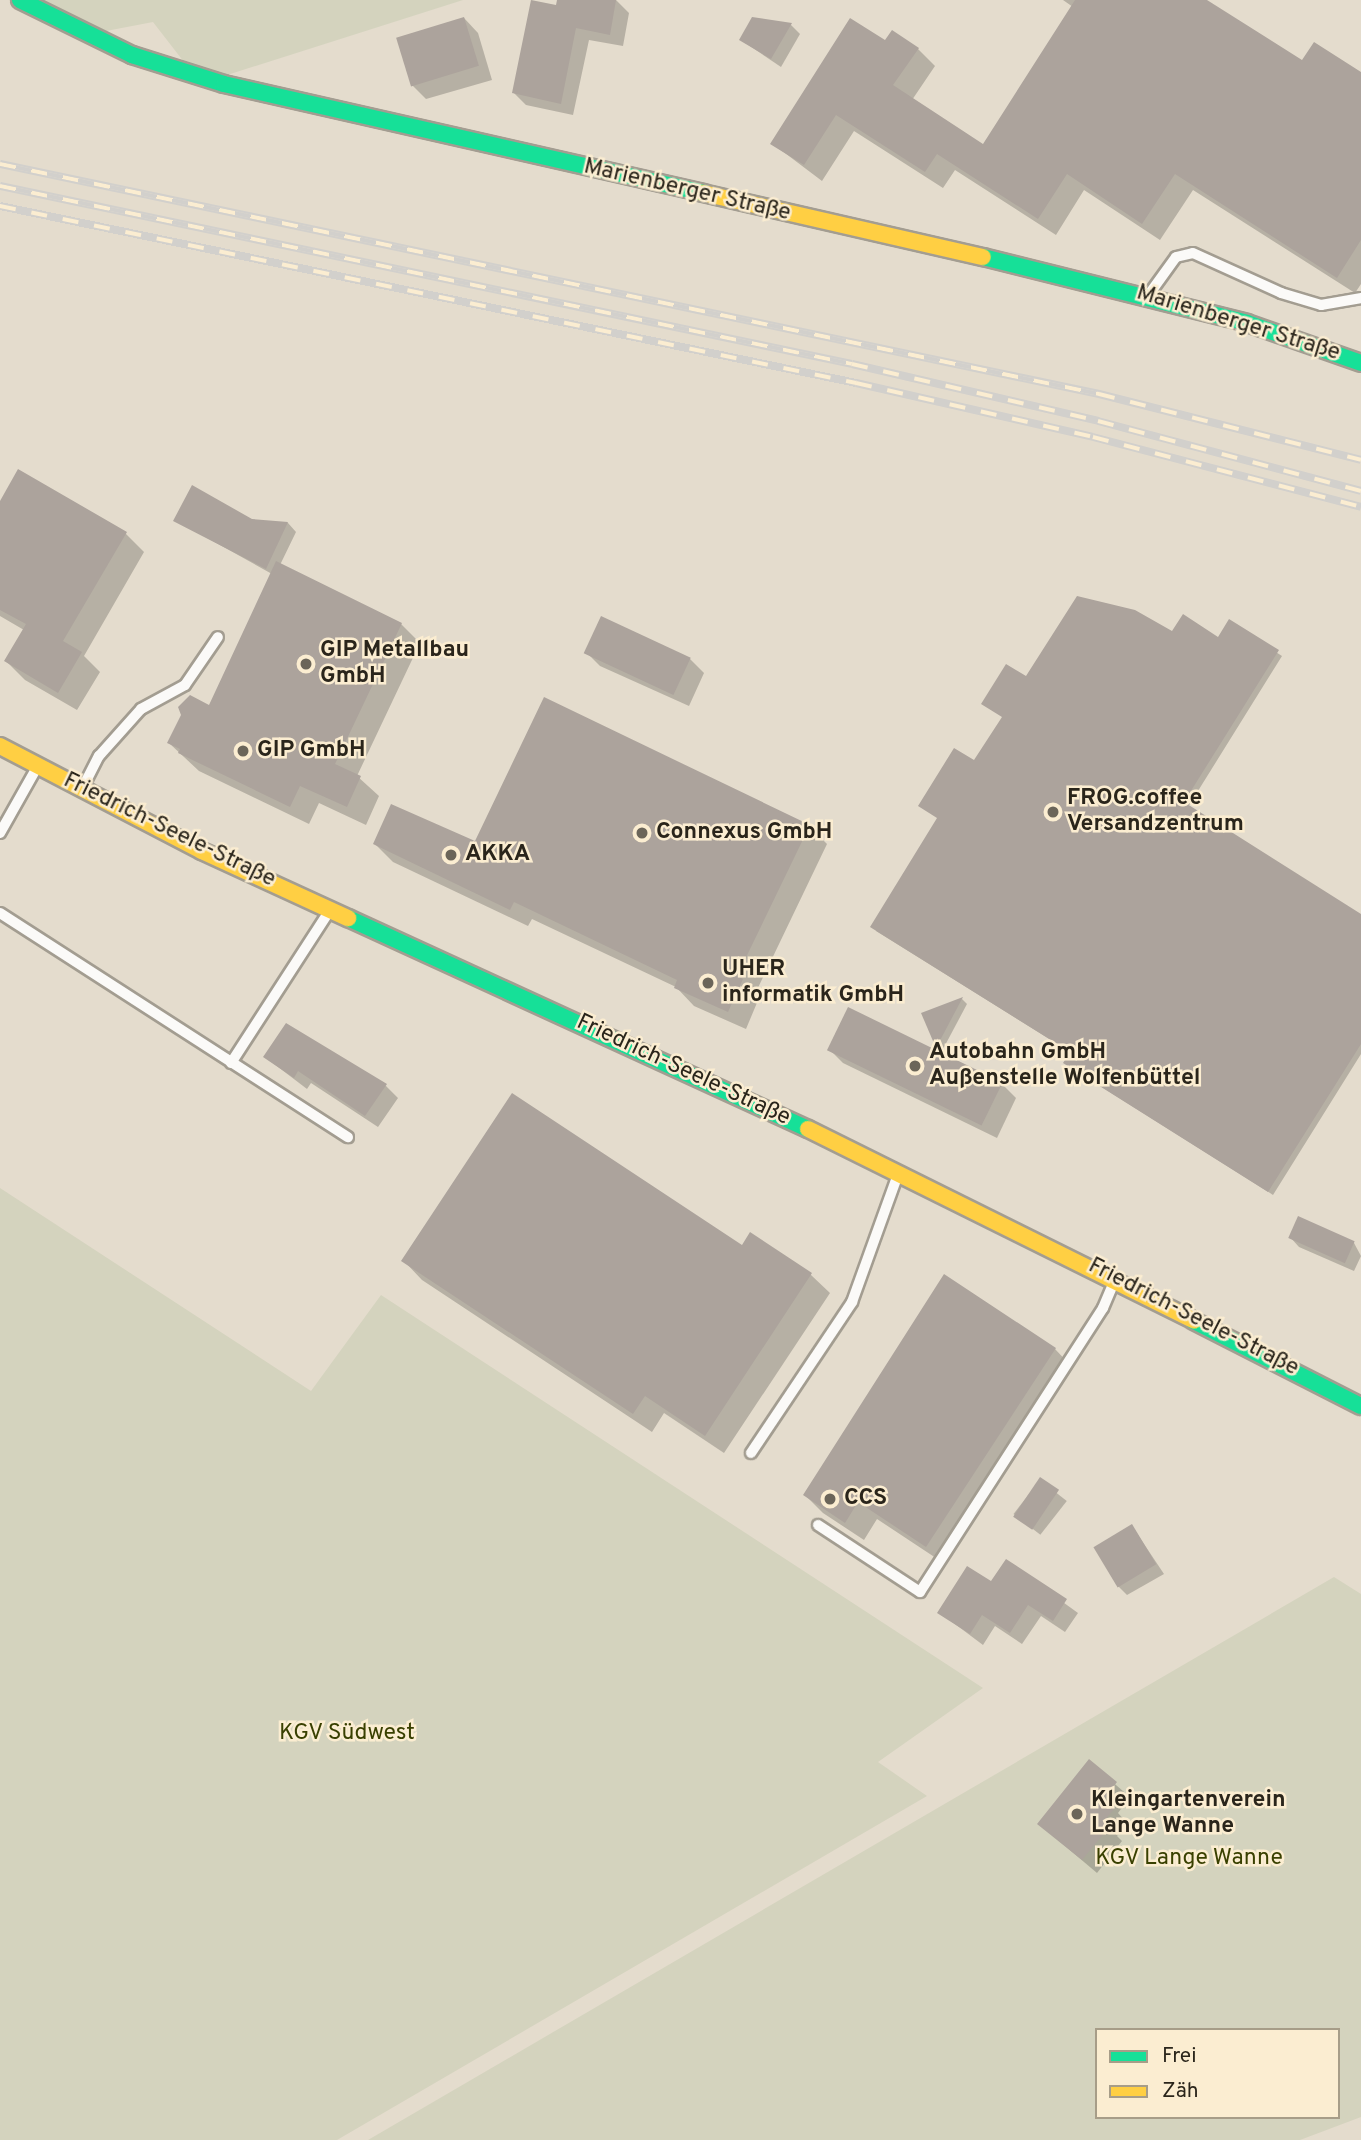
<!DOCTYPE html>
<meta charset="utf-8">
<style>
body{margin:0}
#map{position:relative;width:1361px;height:2140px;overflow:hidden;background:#e4dccd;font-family:Overpass,sans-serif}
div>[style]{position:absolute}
.green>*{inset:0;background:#d4d3be}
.shadow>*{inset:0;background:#0003;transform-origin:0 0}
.building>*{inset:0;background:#aca39c;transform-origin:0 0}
.roads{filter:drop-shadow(2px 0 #a39d91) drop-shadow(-2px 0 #a39d91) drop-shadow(0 2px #a39d91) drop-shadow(0 -2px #a39d91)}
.lane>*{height:10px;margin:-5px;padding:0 5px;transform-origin:5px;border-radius:5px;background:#fbfaf8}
.fast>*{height:16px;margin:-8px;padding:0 8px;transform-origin:8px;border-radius:8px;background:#16e098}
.slow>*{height:16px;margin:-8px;padding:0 8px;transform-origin:8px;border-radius:8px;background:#ffcf43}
.rail>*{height:8px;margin-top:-4px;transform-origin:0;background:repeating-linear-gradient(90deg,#fbedd1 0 16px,#d2d0cc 0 32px);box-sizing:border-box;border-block:2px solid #d2d0cc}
.dots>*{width:19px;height:19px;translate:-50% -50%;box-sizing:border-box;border:4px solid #fbedd1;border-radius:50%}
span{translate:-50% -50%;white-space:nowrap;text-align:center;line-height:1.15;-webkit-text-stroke:5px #fbedd1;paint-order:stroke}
.street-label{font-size:23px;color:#2a251b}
.poi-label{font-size:23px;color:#2a251b;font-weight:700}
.left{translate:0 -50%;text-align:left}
.park-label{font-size:23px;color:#394000}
.legend{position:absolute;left:1095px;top:2028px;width:245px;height:91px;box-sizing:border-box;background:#fbedd1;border:2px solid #a79d88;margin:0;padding:9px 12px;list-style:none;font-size:21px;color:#2a251b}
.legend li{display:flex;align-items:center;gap:14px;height:35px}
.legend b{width:35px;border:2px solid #a79d88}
</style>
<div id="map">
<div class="green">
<div style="clip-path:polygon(39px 0,463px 0,224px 76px,184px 62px,153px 22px,106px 31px)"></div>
<div style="clip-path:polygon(0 1188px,311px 1391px,381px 1295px,983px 1688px,878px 1762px,927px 1796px,337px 2140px,0 2140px)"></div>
<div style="clip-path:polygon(evenodd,1334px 1577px,1361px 1594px,1361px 2117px,1300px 2140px,368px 2140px,1334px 1577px,1097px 2030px,1338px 2030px,1338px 2117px,1097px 2117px,1097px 2030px)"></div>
</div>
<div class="shadow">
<div style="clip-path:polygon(559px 0,616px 0,629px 13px,623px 46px,589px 40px,573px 115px,526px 105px,514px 93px)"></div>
<div style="clip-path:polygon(1063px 0,1204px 0,1303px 63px,1361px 74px,1361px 284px,1355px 293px,1193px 190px,1160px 240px,1084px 190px,1056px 235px,955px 170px,943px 188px,854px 131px,822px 181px,773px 144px,885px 42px,918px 49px,935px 66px,912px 100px,984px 146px,1073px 7px)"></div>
<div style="clip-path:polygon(464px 18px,478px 33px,492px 80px,426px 99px,412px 85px)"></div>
<div style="clip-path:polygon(753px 19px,791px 25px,800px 34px,781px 67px,741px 40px)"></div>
<div style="clip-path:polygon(0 504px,125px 533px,144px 552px,84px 656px,100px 672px,77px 710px,25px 680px,6px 661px,24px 630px,0 616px)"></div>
<div style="clip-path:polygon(175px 520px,288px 523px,296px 532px,280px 565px,401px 624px,420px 643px,357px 776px,379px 796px,366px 825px,319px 803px,309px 824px,199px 771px,169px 743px,210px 707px,272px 574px)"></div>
<div style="clip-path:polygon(1230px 622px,1282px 656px,1188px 807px,1361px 916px,1361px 1054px,1273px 1195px,1070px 1067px,1072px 1053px,876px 931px,1026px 678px,1173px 634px,1219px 639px)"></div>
<div style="clip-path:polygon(586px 652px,690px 659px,704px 673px,689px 706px,600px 666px)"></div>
<div style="clip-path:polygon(809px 826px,827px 844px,755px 994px,759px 998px,746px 1029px,694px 1006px,676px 987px,532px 919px,528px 926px,393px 862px,375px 844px,475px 844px)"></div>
<div style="clip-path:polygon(962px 999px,967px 1004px,942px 1051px,923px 1014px)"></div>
<div style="clip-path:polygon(848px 1009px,1002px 1084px,1016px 1098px,997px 1138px,843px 1063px,829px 1049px)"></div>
<div style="clip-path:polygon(265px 1057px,386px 1086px,398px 1098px,378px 1127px,311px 1083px,307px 1089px)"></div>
<div style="clip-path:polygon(751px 1234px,811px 1275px,830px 1293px,724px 1453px,664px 1413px,652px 1432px,422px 1280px,404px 1261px,742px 1247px)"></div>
<div style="clip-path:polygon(1290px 1237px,1354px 1243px,1361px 1256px,1354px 1271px,1299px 1247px)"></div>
<div style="clip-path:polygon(1055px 1349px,1073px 1368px,945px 1564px,877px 1519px,864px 1540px,823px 1513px,805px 1495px)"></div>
<div style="left:1040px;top:1480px;width:34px;height:43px;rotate:38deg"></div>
<div style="clip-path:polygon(1132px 1526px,1164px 1574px,1127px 1595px,1118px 1586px)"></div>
<div style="clip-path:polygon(1006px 1561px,1078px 1613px,1065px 1632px,1041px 1616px,1022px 1644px,995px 1626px,983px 1645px,939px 1612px,991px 1584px)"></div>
<div style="clip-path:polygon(1089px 1762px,1130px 1797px,1118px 1813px,1127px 1823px,1117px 1836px,1122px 1841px,1097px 1873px,1039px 1824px)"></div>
</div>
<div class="building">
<div style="clip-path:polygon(531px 0,556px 5px,557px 0,616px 0,610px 35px,576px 28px,561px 104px,512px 93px)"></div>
<div style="clip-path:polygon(1075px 0,1207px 0,1302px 60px,1314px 42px,1361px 72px,1361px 240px,1337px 278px,1175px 174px,1142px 224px,1067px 174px,1038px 219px,937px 154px,925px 172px,836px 115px,804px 165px,770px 144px,850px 18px,885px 40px,892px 30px,919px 48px,893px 85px,983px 144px)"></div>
<div style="left:464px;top:17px;width:51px;height:71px;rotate:73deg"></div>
<div style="clip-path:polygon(752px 17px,792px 23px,771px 59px,739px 40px)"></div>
<div style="clip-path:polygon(18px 469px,127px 532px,63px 641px,82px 652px,58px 693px,4px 661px,26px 624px,0 610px,0 501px)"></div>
<div style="clip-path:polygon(192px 485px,252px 519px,288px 522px,266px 569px,173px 521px)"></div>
<div style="clip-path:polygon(276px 561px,402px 623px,335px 764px,361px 776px,347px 807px,300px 786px,290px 807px,178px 753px,180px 749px,167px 743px,181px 715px,178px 707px,190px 695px,209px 705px)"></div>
<div style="clip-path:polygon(1077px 596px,1135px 610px,1172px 631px,1183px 614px,1218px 637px,1229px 619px,1279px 650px,1184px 802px,1361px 914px,1361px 1044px,1268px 1192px,1063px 1063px,1070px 1052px,870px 927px,937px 818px,918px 806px,954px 748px,974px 760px,1002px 717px,981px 704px,1006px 664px,1026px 676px)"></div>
<div style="left:601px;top:616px;width:99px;height:41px;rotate:25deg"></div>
<div style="clip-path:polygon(544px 697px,810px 825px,737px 976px,743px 979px,728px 1012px,674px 988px,677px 980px,514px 902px,510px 910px,373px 844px,391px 804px,475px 841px)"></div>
<div style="clip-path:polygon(963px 997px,936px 1048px,921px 1013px)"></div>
<div style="left:848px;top:1007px;width:172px;height:48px;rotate:26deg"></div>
<div style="clip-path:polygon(286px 1023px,387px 1084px,365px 1116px,298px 1071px,294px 1078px,263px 1057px)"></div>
<div style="clip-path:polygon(512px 1093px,742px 1245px,750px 1232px,812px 1273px,705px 1436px,645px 1396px,633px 1414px,401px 1261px)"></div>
<div style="left:1298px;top:1216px;width:62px;height:24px;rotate:24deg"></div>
<div style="clip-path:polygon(944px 1274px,1056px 1348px,926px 1547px,858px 1502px,845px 1523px,803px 1495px)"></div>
<div style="left:1040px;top:1477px;width:23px;height:48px;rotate:34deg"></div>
<div style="left:1132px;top:1524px;width:47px;height:45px;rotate:59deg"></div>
<div style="clip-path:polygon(1006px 1559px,1067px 1599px,1053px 1621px,1028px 1605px,1010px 1633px,982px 1615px,970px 1634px,937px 1613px,967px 1566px,991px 1581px)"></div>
<div style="clip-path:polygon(1089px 1759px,1117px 1782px,1104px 1799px,1115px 1808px,1104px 1821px,1110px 1826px,1082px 1860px,1037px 1824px)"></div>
</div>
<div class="roads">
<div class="lane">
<div style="left:1150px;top:293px;width:44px;rotate:-54.2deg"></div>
<div style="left:1176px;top:257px;width:17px;rotate:-13deg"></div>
<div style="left:1193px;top:253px;width:97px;rotate:24.4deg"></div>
<div style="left:1281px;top:293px;width:42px;rotate:16.7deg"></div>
<div style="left:1321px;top:305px;width:41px;rotate:-9.9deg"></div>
<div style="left:83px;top:787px;width:35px;rotate:-63deg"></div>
<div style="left:99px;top:756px;width:63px;rotate:-48.2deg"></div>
<div style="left:141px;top:709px;width:50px;rotate:-28.6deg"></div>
<div style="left:185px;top:685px;width:58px;rotate:-55.5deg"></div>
<div style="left:0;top:833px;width:73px;rotate:-60.6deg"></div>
<div style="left:0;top:913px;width:414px;rotate:32.8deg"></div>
<div style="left:231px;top:1063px;width:179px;rotate:-57.1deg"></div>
<div style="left:751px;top:1453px;width:182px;rotate:-56.2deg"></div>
<div style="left:852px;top:1302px;width:136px;rotate:-70.2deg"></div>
<div style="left:818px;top:1525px;width:122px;rotate:33.3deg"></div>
<div style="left:920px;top:1592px;width:338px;rotate:-57.2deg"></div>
<div style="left:1103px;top:1308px;width:26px;rotate:-67deg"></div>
</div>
<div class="fast">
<div style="left:20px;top:0;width:125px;rotate:26.2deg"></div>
<div style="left:132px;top:55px;width:96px;rotate:17.5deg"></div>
<div style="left:224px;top:84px;width:491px;rotate:12.8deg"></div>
<div style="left:983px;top:257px;width:272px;rotate:14deg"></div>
<div style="left:1247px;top:323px;width:121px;rotate:19.3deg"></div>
<div style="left:348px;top:918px;width:506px;rotate:24.64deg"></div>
<div style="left:1194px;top:1321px;width:187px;rotate:27deg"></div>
</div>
<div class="slow">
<div style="left:703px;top:193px;width:287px;rotate:12.9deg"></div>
<div style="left:0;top:746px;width:228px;rotate:27.5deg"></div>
<div style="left:202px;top:851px;width:161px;rotate:24.7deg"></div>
<div style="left:808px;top:1129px;width:431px;rotate:26.4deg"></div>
</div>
</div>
<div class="rail">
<div style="left:0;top:164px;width:1123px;rotate:11.82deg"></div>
<div style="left:1099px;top:394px;width:270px;rotate:14.1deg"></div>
<div style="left:0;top:186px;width:870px;rotate:11.8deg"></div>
<div style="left:852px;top:364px;width:253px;rotate:13deg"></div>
<div style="left:1098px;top:421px;width:272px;rotate:14.9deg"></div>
<div style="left:0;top:206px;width:874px;rotate:11.68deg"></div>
<div style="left:856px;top:383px;width:243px;rotate:12.8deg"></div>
<div style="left:1093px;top:437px;width:277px;rotate:14.6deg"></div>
</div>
<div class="dots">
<div style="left:306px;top:664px;background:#6b6559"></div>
<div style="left:243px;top:751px;background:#6b6559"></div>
<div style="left:1053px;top:812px;background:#6b6559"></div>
<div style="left:642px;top:833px;background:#6b6559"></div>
<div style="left:451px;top:855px;background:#6b6559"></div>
<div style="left:708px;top:983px;background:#6b6559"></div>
<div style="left:915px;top:1066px;background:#6b6559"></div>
<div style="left:830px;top:1499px;background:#6b6559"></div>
<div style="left:1077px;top:1814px;background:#6b6559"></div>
</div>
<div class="street-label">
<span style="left:687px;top:191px;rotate:13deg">Marienberger Straße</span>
<span style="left:1238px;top:324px;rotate:17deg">Marienberger Straße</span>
<span style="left:169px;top:831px;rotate:26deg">Friedrich-Seele-Straße</span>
<span style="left:683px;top:1071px;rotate:25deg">Friedrich-Seele-Straße</span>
<span style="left:1193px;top:1318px;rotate:27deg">Friedrich-Seele-Straße</span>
</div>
<div class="poi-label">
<span class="left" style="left:320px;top:664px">GIP Metallbau<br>GmbH</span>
<span class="left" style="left:257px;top:751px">GIP GmbH</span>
<span class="left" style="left:1067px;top:812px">FROG.coffee<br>Versandzentrum</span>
<span class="left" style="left:656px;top:833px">Connexus GmbH</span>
<span class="left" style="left:465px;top:855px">AKKA</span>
<span class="left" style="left:722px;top:983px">UHER<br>informatik GmbH</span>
<span class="left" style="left:929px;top:1066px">Autobahn GmbH<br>Außenstelle Wolfenbüttel</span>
<span class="left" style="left:844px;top:1499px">CCS</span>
<span class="left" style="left:1091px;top:1814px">Kleingartenverein<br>Lange Wanne</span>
</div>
<div class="park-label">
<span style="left:347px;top:1734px">KGV Südwest</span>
<span style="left:1189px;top:1859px">KGV Lange Wanne</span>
</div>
<ul class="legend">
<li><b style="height:9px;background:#16e098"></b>Frei</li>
<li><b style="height:9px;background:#ffcf43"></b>Zäh</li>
</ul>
</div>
